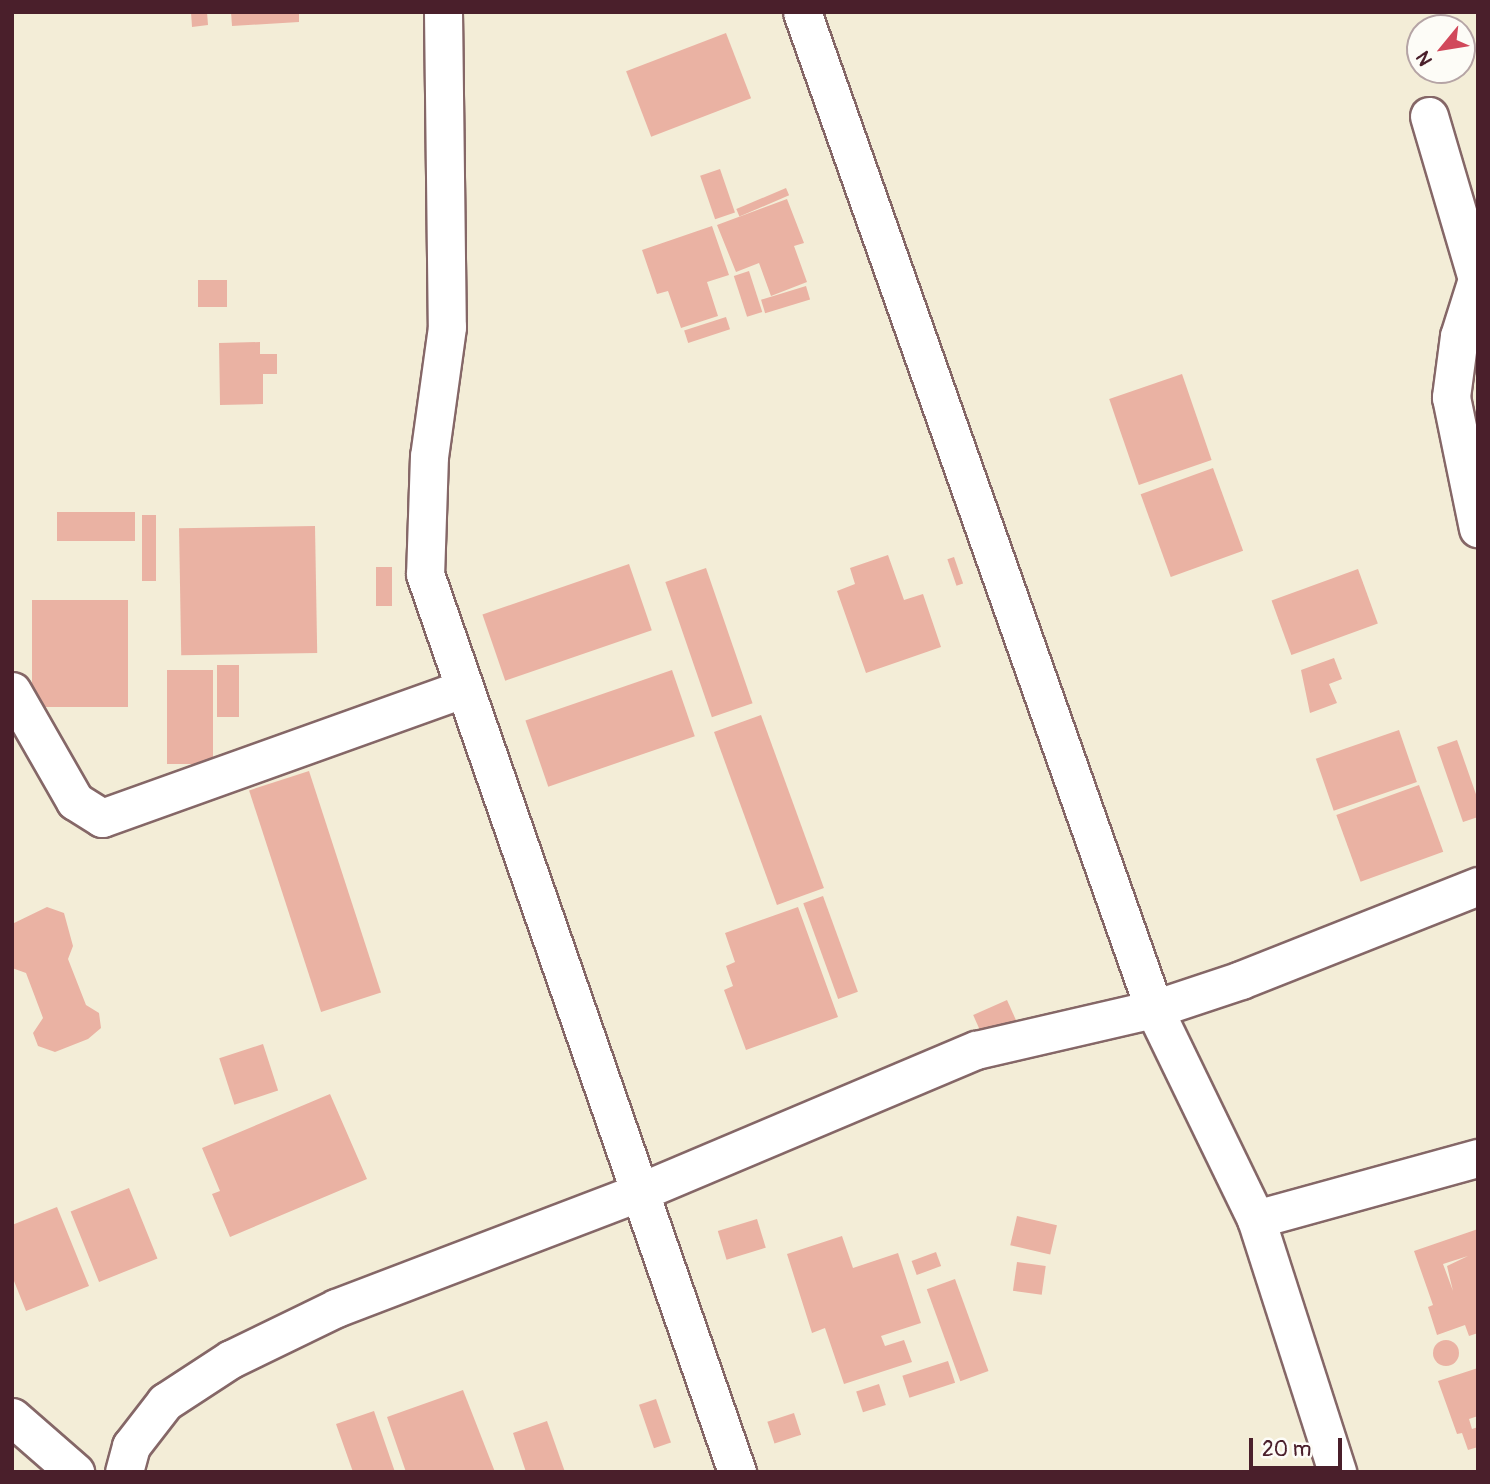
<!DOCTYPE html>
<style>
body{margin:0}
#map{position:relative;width:1490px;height:1484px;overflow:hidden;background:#f3edd7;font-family:Pangolin,sans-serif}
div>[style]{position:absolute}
.building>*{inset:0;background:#eab2a3;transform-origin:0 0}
.round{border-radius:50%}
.roads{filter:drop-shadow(2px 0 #856767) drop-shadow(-2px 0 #856767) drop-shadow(0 2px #856767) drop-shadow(0 -2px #856767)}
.street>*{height:37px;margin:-18.5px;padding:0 18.5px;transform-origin:18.5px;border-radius:18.5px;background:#fff}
span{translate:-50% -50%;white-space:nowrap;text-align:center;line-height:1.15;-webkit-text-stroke:7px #fdfcf7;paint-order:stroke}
.frame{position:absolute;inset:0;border:14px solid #4a1f2b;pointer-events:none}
.north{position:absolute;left:1406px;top:14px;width:70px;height:70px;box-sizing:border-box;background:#fdfcf7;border:2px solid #b5a4a5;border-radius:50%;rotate:240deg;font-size:19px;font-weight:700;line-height:28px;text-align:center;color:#4a1f2b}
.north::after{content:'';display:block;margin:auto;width:24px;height:32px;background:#d1495b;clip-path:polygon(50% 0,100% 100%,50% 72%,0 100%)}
.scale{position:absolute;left:1249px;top:1438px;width:93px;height:32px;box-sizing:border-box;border:4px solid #4a1f2b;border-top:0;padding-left:9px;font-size:21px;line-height:24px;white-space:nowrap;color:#4a1f2b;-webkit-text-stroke:5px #fdfcf7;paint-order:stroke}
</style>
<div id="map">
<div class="building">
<div style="clip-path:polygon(191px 12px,207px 12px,208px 25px,192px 27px)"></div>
<div style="clip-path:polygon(231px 12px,299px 12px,299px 22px,232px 26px)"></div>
<div style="left:726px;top:33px;width:70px;height:107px;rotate:69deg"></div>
<div style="left:720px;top:169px;width:46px;height:21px;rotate:71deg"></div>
<div style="left:786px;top:188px;width:8px;height:54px;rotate:67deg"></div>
<div style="clip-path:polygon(787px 199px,804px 243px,794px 246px,807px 282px,771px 296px,759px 263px,736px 272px,717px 225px)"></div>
<div style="clip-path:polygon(712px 226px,729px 275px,707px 282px,718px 316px,681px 328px,668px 291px,657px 294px,642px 250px)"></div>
<div style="left:749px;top:271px;width:43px;height:16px;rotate:72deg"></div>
<div style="left:227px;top:280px;width:27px;height:29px;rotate:90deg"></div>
<div style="left:806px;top:286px;width:14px;height:47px;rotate:73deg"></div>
<div style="left:726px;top:317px;width:13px;height:44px;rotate:72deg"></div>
<div style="clip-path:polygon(260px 342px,260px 354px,277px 354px,277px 374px,263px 374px,263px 404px,220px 405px,219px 343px)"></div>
<div style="left:1182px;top:374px;width:91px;height:77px;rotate:71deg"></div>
<div style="left:1213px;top:468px;width:88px;height:77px;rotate:70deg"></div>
<div style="left:57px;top:512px;width:78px;height:29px"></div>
<div style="left:142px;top:515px;width:14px;height:66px"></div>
<div style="left:315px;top:526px;width:127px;height:136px;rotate:89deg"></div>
<div style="clip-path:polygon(888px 555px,904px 600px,923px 594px,941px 647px,866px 673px,837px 591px,855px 584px,850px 568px)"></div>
<div style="left:954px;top:557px;width:28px;height:7px;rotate:71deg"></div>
<div style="left:629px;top:564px;width:70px;height:155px;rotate:71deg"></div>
<div style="left:376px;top:567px;width:16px;height:39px"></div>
<div style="left:706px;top:568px;width:143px;height:43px;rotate:71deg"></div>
<div style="left:1358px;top:569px;width:58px;height:92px;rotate:70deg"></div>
<div style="left:32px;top:600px;width:96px;height:107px"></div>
<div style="clip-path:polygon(1334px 658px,1342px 679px,1329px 684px,1337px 703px,1310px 713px,1301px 670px)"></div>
<div style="left:217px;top:665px;width:22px;height:52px"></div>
<div style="left:167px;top:670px;width:46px;height:94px"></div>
<div style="left:672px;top:670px;width:70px;height:155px;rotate:71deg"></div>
<div style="left:761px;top:715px;width:184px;height:50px;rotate:70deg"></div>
<div style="left:1399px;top:730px;width:55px;height:88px;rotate:71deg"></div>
<div style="clip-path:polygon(1457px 740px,1478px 800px,1478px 817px,1463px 822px,1437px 747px)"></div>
<div style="left:309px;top:771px;width:233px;height:63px;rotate:72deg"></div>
<div style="left:1419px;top:785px;width:71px;height:88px;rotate:70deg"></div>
<div style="left:823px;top:896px;width:102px;height:21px;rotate:70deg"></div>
<div style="clip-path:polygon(47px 907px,64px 913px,73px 946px,68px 959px,86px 1005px,99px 1013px,101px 1028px,88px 1039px,55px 1052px,38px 1046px,33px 1033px,43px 1018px,26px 973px,12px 968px,12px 924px)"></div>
<div style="clip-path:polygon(798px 907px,838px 1017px,746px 1050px,724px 990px,733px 986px,726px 966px,735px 962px,725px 933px)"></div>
<div style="left:1007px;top:1000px;width:22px;height:37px;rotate:66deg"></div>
<div style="left:263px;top:1044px;width:49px;height:46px;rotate:72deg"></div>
<div style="clip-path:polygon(330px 1094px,367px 1179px,230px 1237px,212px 1194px,220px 1191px,202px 1148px)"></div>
<div style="left:129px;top:1188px;width:76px;height:63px;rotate:68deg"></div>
<div style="clip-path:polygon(57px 1207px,89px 1286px,26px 1311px,12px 1276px,12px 1225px)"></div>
<div style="left:1017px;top:1216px;width:41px;height:30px;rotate:13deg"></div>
<div style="left:757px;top:1219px;width:30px;height:41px;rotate:73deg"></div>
<div style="clip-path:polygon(evenodd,1478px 1229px,1478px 1333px,1469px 1336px,1465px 1325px,1437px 1335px,1428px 1307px,1433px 1305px,1414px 1251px,1478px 1229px,1468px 1256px,1447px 1266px,1453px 1291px,1443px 1264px,1468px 1256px)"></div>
<div style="clip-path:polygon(842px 1236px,853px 1268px,898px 1253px,921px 1323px,881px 1336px,885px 1346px,904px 1340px,912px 1362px,844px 1384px,825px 1328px,812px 1333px,787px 1254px)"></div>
<div style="left:936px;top:1252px;width:15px;height:26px;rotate:70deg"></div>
<div style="left:1017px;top:1262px;width:29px;height:29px;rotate:8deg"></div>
<div style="left:955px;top:1279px;width:98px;height:30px;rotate:70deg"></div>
<div class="round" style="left:1433px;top:1340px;width:26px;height:26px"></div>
<div style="left:948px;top:1361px;width:23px;height:48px;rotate:72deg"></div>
<div style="clip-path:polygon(1478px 1368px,1478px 1416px,1469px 1419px,1472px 1429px,1478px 1427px,1478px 1447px,1468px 1450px,1462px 1433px,1457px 1434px,1438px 1381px)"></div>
<div style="left:879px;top:1384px;width:22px;height:24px;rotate:72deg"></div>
<div style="clip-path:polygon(463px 1390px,495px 1472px,406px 1472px,387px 1417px)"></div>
<div style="left:656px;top:1399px;width:46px;height:18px;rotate:71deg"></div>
<div style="clip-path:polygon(374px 1411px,395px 1472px,353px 1472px,336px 1424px)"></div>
<div style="left:794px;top:1413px;width:23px;height:28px;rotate:72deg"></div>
<div style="clip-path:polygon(547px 1421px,565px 1472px,526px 1472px,513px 1433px)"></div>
</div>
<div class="roads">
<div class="street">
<div style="left:443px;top:12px;width:315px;rotate:89.3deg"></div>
<div style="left:447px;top:327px;width:130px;rotate:97.9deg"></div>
<div style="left:429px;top:456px;width:118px;rotate:91.9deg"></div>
<div style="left:425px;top:574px;width:951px;rotate:70.84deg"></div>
<div style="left:802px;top:12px;width:1057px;rotate:70.55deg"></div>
<div style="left:1154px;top:1009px;width:233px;rotate:64.1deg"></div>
<div style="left:1256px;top:1219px;width:266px;rotate:72.2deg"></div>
<div style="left:1429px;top:116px;width:170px;rotate:73.6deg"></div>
<div style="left:1477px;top:279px;width:60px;rotate:107.5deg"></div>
<div style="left:1459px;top:336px;width:62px;rotate:97.5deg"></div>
<div style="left:1451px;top:397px;width:134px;rotate:78.4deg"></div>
<div style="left:12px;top:691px;width:127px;rotate:60.2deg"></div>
<div style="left:75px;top:801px;width:32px;rotate:32deg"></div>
<div style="left:102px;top:818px;width:383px;rotate:-19.7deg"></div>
<div style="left:1256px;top:1219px;width:230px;rotate:-15.4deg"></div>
<div style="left:12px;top:1417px;width:84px;rotate:41.1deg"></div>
<div style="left:124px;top:1472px;width:27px;rotate:-75deg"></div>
<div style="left:131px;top:1446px;width:56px;rotate:-52.3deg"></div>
<div style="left:165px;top:1402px;width:79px;rotate:-33.1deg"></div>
<div style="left:231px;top:1359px;width:117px;rotate:-25.9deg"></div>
<div style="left:336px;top:1308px;width:322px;rotate:-20.9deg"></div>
<div style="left:637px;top:1193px;width:368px;rotate:-22.9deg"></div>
<div style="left:976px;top:1050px;width:183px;rotate:-13deg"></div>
<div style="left:1154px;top:1009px;width:92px;rotate:-18.4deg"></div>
<div style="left:1241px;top:980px;width:255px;rotate:-21.6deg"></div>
</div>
</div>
<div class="frame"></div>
<div class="north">N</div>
<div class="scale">20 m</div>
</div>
